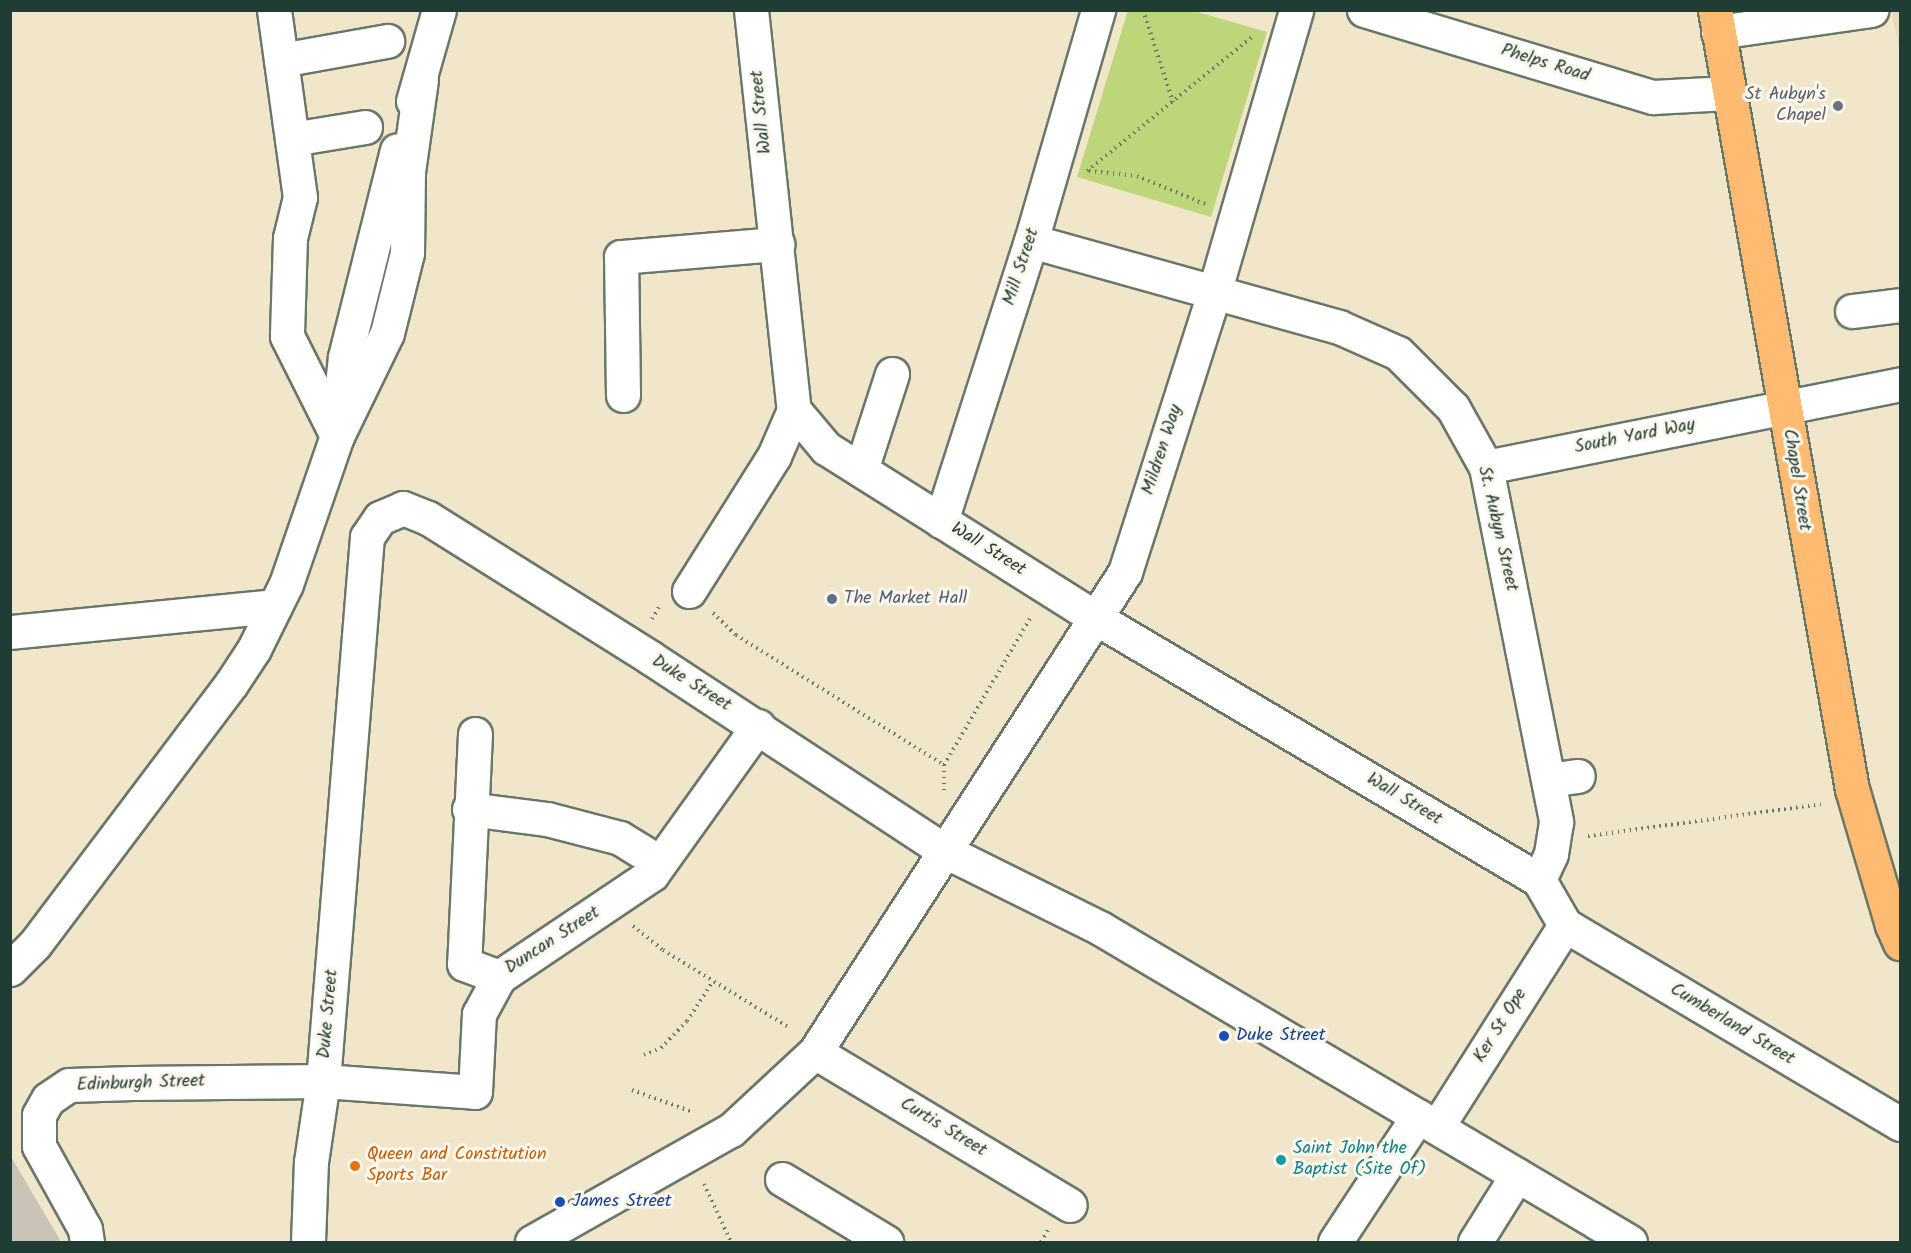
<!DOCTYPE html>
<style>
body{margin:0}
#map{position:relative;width:1911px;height:1253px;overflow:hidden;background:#f1e6ca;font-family:Kalam,sans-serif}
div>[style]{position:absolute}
.built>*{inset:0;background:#ebd8ba}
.industrial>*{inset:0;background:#cbc3b8}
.green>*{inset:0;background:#bdd67a}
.path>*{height:4px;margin-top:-2px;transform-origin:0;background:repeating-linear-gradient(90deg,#687868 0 1.5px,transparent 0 6px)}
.roads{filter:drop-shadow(2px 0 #687868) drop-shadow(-2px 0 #687868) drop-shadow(0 2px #687868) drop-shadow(0 -2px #687868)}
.minor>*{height:33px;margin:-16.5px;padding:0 16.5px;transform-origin:16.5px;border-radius:16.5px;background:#fff}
.major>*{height:33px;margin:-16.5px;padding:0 16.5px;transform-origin:16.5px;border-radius:16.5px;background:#febb71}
.dots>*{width:16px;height:16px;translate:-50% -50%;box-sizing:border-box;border:3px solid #fbf7ec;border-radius:50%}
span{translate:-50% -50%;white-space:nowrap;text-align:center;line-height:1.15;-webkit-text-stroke:6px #fbf7ec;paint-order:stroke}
.street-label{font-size:18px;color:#1f3d34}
.worship-label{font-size:18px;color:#5b616d}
.right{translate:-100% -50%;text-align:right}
.service-label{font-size:18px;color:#4e5e75}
.left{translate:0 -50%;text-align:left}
.transit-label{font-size:18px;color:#164399}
.culture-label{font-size:18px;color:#0d838f}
.food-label{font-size:18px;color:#c56008}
.frame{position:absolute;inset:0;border:12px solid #1f3d34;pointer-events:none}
</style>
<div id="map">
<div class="built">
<div style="clip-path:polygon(1891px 11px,1900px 11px,1900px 51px)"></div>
</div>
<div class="industrial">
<div style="clip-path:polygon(10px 1155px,59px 1238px,60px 1242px,11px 1242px)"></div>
</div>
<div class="green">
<div style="clip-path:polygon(1128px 10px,1194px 11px,1267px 32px,1211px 217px,1077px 177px)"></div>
</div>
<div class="path">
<div style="left:1143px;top:10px;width:97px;rotate:71.9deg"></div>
<div style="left:1087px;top:171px;width:213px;rotate:-39.1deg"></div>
<div style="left:1089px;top:171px;width:48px;rotate:5.9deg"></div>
<div style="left:1137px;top:176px;width:74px;rotate:22.4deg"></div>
<div style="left:713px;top:613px;width:32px;rotate:44deg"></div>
<div style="left:736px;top:635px;width:245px;rotate:32deg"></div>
<div style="left:652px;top:619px;width:16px;rotate:-60deg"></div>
<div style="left:944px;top:790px;width:25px;rotate:-90deg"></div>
<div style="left:944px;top:765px;width:172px;rotate:-59.6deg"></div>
<div style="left:1588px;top:836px;width:235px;rotate:-7.8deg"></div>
<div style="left:633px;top:926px;width:38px;rotate:39deg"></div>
<div style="left:663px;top:950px;width:149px;rotate:31.6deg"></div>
<div style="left:644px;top:1055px;width:18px;rotate:-22deg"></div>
<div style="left:661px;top:1048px;width:37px;rotate:-46deg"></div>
<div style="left:687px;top:1021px;width:48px;rotate:-57deg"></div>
<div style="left:632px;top:1090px;width:65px;rotate:19.8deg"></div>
<div style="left:704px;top:1184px;width:64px;rotate:65deg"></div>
<div style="left:1041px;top:1242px;width:14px;rotate:-60deg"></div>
</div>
<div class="roads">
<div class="minor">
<div style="left:274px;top:10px;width:189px;rotate:82.1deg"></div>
<div style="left:300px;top:197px;width:42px;rotate:103.7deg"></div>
<div style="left:290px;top:238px;width:98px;rotate:91.8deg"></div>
<div style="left:287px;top:336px;width:112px;rotate:63.4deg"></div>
<div style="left:751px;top:10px;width:402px;rotate:83.9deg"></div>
<div style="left:794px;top:410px;width:50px;rotate:49.9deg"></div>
<div style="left:826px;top:448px;width:317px;rotate:32.2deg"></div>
<div style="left:1094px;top:617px;width:517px;rotate:30.58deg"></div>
<div style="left:1364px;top:10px;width:302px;rotate:16.8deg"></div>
<div style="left:1653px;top:97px;width:75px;rotate:-3.1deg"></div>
<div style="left:1718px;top:32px;width:155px;rotate:-8.2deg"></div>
<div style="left:281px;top:60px;width:108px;rotate:-10.2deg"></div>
<div style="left:413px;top:101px;width:95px;rotate:-74.1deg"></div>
<div style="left:292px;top:139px;width:74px;rotate:-9.3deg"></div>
<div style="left:1031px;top:241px;width:320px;rotate:15.6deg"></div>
<div style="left:1339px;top:327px;width:64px;rotate:23.8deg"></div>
<div style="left:1398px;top:353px;width:78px;rotate:45deg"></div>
<div style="left:1453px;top:408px;width:68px;rotate:60.8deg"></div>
<div style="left:1486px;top:467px;width:362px;rotate:78.8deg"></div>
<div style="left:1556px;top:822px;width:32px;rotate:99deg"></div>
<div style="left:1551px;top:854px;width:29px;rotate:115deg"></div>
<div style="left:1539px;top:880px;width:52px;rotate:60deg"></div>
<div style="left:1565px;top:925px;width:390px;rotate:30.7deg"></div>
<div style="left:1852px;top:311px;width:48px;rotate:-7.1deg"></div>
<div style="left:623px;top:395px;width:138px;rotate:-90.8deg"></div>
<div style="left:621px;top:257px;width:157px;rotate:-4.8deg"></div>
<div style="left:339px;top:413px;width:56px;rotate:-83.9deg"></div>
<div style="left:345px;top:357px;width:213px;rotate:-75.9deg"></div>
<div style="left:1486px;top:467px;width:422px;rotate:-11.3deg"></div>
<div style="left:861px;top:470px;width:101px;rotate:-72.1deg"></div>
<div style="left:941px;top:521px;width:294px;rotate:-72.2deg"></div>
<div style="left:1031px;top:241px;width:241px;rotate:-73.8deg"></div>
<div style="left:689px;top:591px;width:160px;rotate:-57.8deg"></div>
<div style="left:774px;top:456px;width:50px;rotate:-66.5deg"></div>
<div style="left:10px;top:632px;width:266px;rotate:-5.6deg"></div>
<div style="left:475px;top:734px;width:230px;rotate:92.7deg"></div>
<div style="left:464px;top:964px;width:37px;rotate:20deg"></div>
<div style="left:1549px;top:780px;width:29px;rotate:-8deg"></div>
<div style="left:469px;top:809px;width:79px;rotate:7.3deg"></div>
<div style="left:547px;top:819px;width:75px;rotate:14.6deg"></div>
<div style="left:620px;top:838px;width:46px;rotate:31.6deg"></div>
<div style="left:10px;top:969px;width:35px;rotate:-45deg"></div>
<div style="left:35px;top:944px;width:326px;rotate:-53deg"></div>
<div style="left:231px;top:684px;width:42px;rotate:-56.7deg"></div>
<div style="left:254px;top:649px;width:72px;rotate:-63.8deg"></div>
<div style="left:286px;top:584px;width:157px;rotate:-71deg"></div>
<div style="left:337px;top:436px;width:114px;rotate:-64.1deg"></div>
<div style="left:387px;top:333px;width:82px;rotate:-76deg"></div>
<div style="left:407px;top:253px;width:81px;rotate:-89.3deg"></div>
<div style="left:408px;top:172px;width:93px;rotate:-82deg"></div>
<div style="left:815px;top:1052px;width:297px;rotate:31deg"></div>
<div style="left:1437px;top:1127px;width:239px;rotate:-57.6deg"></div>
<div style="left:782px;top:1179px;width:122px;rotate:31.2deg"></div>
<div style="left:87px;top:1242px;width:13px;rotate:-99deg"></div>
<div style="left:85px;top:1229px;width:95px;rotate:-119deg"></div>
<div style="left:39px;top:1146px;width:31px;rotate:-90deg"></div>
<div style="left:39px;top:1115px;width:18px;rotate:-61deg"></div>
<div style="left:48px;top:1099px;width:25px;rotate:-34deg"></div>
<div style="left:69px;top:1085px;width:64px;rotate:-1.8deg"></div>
<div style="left:133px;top:1083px;width:190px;rotate:-0.6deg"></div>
<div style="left:323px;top:1081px;width:152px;rotate:4.1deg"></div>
<div style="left:475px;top:1092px;width:78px;rotate:-87.1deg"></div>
<div style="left:479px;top:1014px;width:42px;rotate:-61.6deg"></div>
<div style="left:499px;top:977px;width:184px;rotate:-33.9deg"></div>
<div style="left:652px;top:874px;width:182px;rotate:-54.4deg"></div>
<div style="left:308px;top:1242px;width:80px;rotate:-87.9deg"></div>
<div style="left:311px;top:1162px;width:82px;rotate:-81.6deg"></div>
<div style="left:323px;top:1081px;width:546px;rotate:-85.38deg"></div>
<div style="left:367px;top:537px;width:23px;rotate:-56deg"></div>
<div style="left:380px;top:518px;width:25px;rotate:-23deg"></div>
<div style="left:403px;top:508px;width:27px;rotate:22deg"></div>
<div style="left:428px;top:518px;width:263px;rotate:32.1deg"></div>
<div style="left:651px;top:658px;width:352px;rotate:33.3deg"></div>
<div style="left:945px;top:851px;width:173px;rotate:26.4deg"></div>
<div style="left:1100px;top:928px;width:616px;rotate:30.64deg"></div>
<div style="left:532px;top:1242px;width:228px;rotate:-29.4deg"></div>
<div style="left:731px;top:1130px;width:115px;rotate:-42.9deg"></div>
<div style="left:815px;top:1052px;width:571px;rotate:-57.14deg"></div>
<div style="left:1125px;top:572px;width:300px;rotate:-72.3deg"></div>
<div style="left:1216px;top:286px;width:287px;rotate:-73.8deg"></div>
<div style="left:1335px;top:1242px;width:151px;rotate:-56.6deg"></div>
<div style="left:1475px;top:1242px;width:79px;rotate:-57.9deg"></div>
</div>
<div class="major">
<div style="left:1715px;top:10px;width:791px;rotate:80.03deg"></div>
<div style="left:1852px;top:789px;width:142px;rotate:73.6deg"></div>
<div style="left:1892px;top:925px;width:20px;rotate:66deg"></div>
</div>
</div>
<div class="dots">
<div style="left:1838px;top:106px;background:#6b7280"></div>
<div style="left:832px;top:599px;background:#5c6f8a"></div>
<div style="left:1224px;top:1036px;background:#1a4fb4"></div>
<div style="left:1281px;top:1160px;background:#0f9aa8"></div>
<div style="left:355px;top:1166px;background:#e8710a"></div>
<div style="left:560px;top:1202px;background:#1a4fb4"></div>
</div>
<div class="street-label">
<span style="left:1545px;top:64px;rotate:17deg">Phelps Road</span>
<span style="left:762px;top:112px;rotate:-96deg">Wall Street</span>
<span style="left:1022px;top:267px;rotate:-72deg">Mill Street</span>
<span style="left:1635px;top:437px;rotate:-11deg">South Yard Way</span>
<span style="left:1163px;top:450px;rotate:-72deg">Mildren Way</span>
<span style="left:1796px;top:480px;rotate:81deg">Chapel Street</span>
<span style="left:1497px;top:529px;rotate:77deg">St. Aubyn Street</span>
<span style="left:988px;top:550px;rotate:32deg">Wall Street</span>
<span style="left:691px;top:684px;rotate:32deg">Duke Street</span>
<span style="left:1404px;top:800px;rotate:31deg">Wall Street</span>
<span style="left:553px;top:941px;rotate:-33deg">Duncan Street</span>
<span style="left:329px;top:1014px;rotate:-85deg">Duke Street</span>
<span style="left:1732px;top:1025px;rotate:31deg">Cumberland Street</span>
<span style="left:1501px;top:1026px;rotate:-58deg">Ker St Ope</span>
<span style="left:141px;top:1084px;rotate:-2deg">Edinburgh Street</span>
<span style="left:943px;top:1128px;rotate:31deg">Curtis Street</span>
</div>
<div class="worship-label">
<span class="right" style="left:1826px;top:106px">St Aubyn's<br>Chapel</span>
</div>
<div class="service-label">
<span class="left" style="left:844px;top:599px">The Market Hall</span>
</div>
<div class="transit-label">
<span class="left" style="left:1236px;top:1036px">Duke Street</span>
<span class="left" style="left:572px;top:1202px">James Street</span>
</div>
<div class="culture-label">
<span class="left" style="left:1293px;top:1160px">Saint John the<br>Baptist (Site Of)</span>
</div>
<div class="food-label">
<span class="left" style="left:367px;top:1166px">Queen and Constitution<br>Sports Bar</span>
</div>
<div class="frame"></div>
</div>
